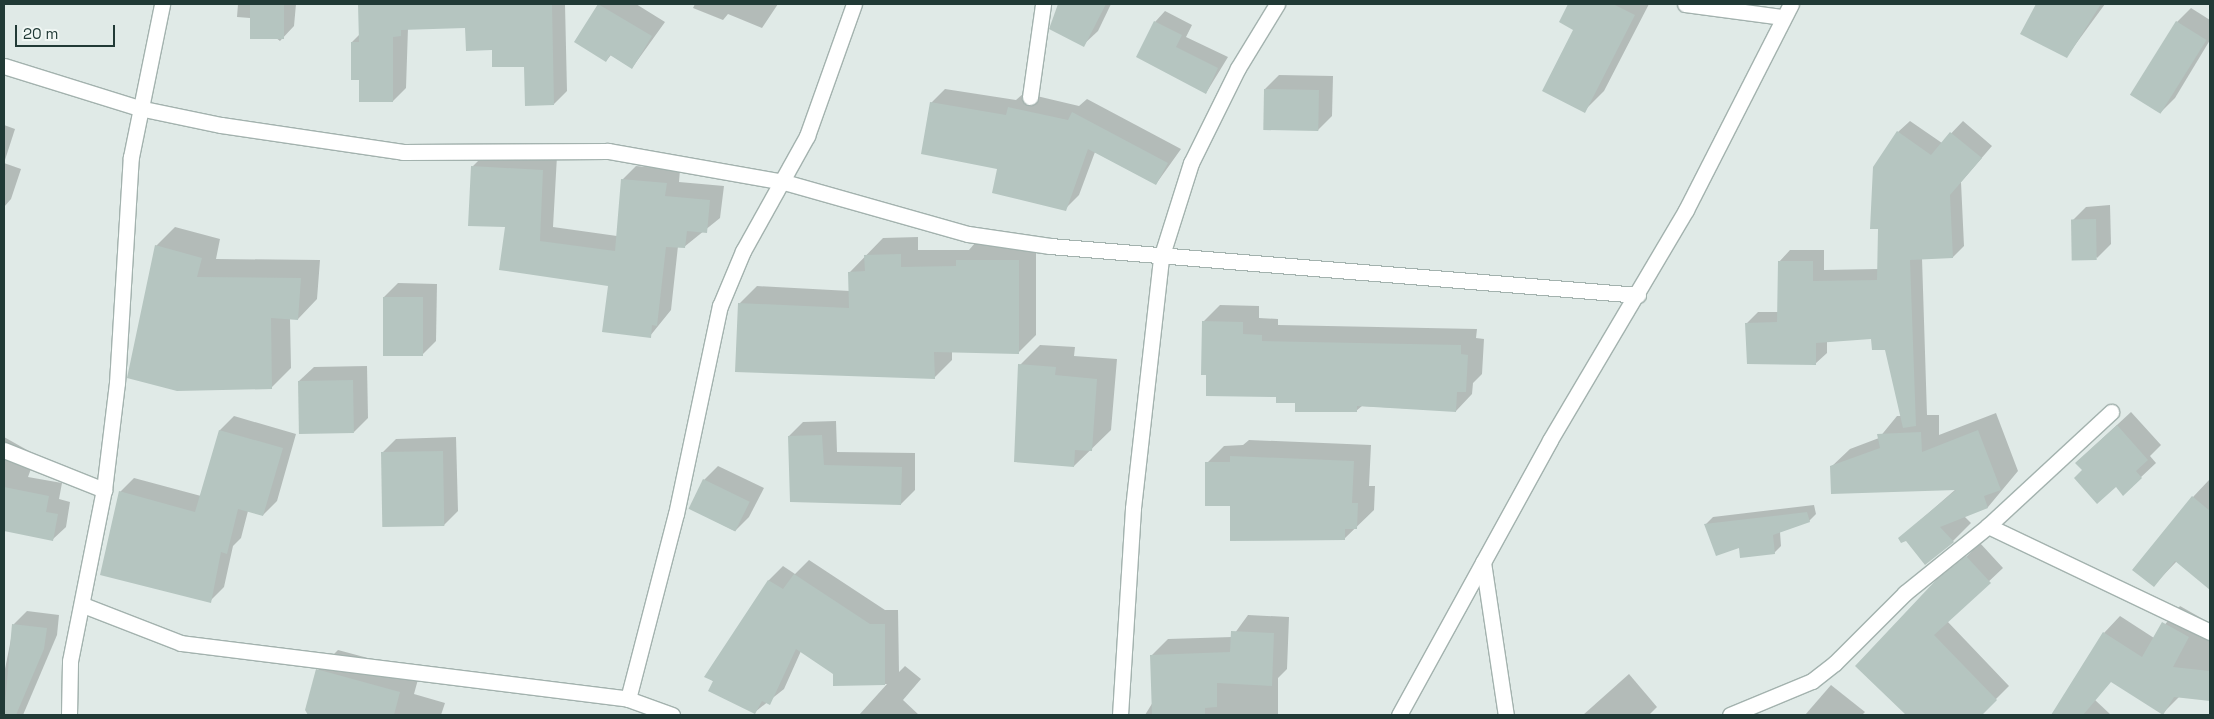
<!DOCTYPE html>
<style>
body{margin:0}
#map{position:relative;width:2214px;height:719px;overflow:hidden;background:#e0eae7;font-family:"Space Grotesk",sans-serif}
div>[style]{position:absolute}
.shadow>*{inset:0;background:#0003}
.building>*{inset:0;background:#b5c5c0;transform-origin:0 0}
.roads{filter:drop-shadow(1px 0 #a3b2ae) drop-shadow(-1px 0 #a3b2ae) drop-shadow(0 1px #a3b2ae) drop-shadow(0 -1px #a3b2ae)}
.minor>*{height:15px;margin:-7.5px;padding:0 7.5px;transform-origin:7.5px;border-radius:7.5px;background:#fff}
span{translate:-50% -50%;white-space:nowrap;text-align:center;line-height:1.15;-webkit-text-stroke:4px #f0f7f4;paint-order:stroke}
.frame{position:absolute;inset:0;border:5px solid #213a36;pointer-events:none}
.scale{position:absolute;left:15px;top:25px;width:100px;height:22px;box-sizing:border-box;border:2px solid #213a36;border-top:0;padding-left:6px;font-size:15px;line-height:18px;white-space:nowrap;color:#213a36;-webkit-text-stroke:4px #f0f7f4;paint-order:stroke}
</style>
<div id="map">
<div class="shadow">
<div style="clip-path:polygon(238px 4px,296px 4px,294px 26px,280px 41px,250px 18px,237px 17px)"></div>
<div style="clip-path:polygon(360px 4px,565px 4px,567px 91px,554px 104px,525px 66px,493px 49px,467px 26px,408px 28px,406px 88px,393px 101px,360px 79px,352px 42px,360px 34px)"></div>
<div style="clip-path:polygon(600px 4px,636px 4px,665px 22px,632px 68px,611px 55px,606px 61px,576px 42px)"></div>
<div style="clip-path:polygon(695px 4px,778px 4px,762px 28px,728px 14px,723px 20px,693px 8px)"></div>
<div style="clip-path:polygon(1060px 4px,1111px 4px,1098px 31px,1083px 45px,1051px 29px)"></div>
<div style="clip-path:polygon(1570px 4px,1649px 4px,1604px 91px,1584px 111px,1575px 29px,1560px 22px)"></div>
<div style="clip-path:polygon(2038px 4px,2105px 4px,2067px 56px,2022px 33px)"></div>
<div style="clip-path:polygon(2191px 8px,2210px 20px,2210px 40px,2175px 98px,2161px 112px,2177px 22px)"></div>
<div style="clip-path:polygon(1165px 11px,1192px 25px,1186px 37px,1228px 57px,1206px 93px,1155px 22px)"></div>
<div style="clip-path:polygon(1279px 75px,1333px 76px,1332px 116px,1318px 130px,1265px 89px)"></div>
<div style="clip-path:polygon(945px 89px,1016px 100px,1024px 93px,1079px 106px,1087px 99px,1181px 149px,1156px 184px,1095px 152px,1079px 195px,1065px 209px,999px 168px,931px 103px)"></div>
<div style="clip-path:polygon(1910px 121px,1942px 143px,1963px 121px,1992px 146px,1961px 182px,1964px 246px,1953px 257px,1922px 258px,1927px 415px,1939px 415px,1939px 435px,1996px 413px,2018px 471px,1988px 507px,1964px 516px,1971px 523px,1953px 541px,1899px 539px,1956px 489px,1831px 467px,1850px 449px,1879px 438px,1897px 416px,1902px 416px,1886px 348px,1873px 338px,1827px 341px,1827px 353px,1815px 364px,1746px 324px,1758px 312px,1778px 312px,1779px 262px,1790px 250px,1824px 250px,1824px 270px,1879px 269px,1898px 132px)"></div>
<div style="clip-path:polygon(4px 125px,15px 129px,4px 163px)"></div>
<div style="clip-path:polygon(486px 153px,557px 156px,553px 227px,617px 236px,622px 180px,636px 166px,680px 170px,679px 182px,724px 186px,720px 218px,684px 247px,678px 246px,671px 310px,650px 336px,609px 285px,507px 226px,472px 167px)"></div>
<div style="clip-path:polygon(4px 163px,21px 169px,11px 199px,4px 207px)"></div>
<div style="clip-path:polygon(2110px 205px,2111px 244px,2097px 258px,2072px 221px,2086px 207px)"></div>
<div style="clip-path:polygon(175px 227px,220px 239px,216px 259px,320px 260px,317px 299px,298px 319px,290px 318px,291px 368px,271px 388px,156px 246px)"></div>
<div style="clip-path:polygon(918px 237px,918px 250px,969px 250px,975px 243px,1036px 243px,1036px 335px,1019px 352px,952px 351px,952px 360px,934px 378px,739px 304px,757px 286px,850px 291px,850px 272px,883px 238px)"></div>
<div style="clip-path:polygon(398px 283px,437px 284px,436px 341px,422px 355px,384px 297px)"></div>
<div style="clip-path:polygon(1220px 305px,1259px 306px,1259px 318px,1278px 319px,1278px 325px,1477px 329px,1476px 338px,1484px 339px,1482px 374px,1473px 383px,1472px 394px,1456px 411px,1362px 406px,1356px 411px,1297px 402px,1277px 396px,1203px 322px)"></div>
<div style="clip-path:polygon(1040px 345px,1075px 347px,1074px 356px,1117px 359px,1111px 430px,1074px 466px,1020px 365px)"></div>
<div style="clip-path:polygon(367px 366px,368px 418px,354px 432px,299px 381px,314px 367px)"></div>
<div style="clip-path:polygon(2131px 412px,2161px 445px,2150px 456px,2156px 463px,2123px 494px,2116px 485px,2083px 470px,2091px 449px)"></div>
<div style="clip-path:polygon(234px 416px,296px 434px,277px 501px,263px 515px,248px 511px,241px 538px,233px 546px,224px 587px,210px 601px,120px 492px,134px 478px,201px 496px,220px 430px)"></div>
<div style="clip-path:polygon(836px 421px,837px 452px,915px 453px,915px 490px,901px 504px,791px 500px,789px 436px,803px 422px)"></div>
<div style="clip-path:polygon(4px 437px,36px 455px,28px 477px,62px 483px,59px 499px,70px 502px,66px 527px,52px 540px,4px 530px)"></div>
<div style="clip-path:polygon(456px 437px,458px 511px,444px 525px,382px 453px,396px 439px)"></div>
<div style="clip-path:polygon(1249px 440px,1371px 445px,1369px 486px,1375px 486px,1374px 510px,1344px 539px,1231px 505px,1207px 463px,1224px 446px,1243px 445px)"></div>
<div style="clip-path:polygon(718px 466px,764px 488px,749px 517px,735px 531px,690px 508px,704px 480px)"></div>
<div style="clip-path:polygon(2209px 480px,2210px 588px,2177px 561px,2154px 585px,2193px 497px)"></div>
<div style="clip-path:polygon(1814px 505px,1816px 514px,1809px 521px,1780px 532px,1781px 546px,1774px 553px,1740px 546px,1706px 524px,1713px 517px)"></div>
<div style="clip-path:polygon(1980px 543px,2003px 568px,1947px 621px,2009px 686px,1980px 715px,1908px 715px,1857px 666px)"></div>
<div style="clip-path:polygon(809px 560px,885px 610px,898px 610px,899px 672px,905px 666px,921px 679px,903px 700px,919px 715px,859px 715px,887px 684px,835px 685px,835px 673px,801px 651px,784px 689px,755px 712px,706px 676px,769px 580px,783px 566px,795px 574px)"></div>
<div style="clip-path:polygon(2180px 606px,2210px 623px,2210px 699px,2180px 696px,2163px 713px,2104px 633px,2120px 616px,2154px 638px)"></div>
<div style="clip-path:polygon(27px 611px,59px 615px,57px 635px,23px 715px,4px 715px,4px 674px,14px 624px)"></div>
<div style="clip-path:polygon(1248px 615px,1289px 617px,1287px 669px,1278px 678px,1278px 715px,1145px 715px,1153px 702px,1152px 655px,1168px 639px,1232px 637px)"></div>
<div style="clip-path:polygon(338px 650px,420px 672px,414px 694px,445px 703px,441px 715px,309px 715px,318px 670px)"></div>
<div style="clip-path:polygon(1629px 674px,1657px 707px,1649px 715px,1583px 715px)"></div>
<div style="clip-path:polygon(2077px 683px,2111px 715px,2053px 715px)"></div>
<div style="clip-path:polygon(1831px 685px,1865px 712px,1862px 715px,1805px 715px)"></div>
</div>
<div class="building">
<div style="left:250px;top:4px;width:34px;height:35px"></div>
<div style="clip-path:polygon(358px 4px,552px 4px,554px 105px,525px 106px,524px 67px,492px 67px,492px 50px,466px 51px,465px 28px,401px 30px,401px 36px,393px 37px,393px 102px,359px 102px,359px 80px,351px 80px,351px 42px,359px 42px)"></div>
<div style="clip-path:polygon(598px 4px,652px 36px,632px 69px,610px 55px,606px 62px,574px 42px)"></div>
<div style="clip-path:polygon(1058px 4px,1106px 4px,1084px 47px,1049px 29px)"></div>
<div style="clip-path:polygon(1568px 4px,1613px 4px,1635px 15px,1585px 113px,1542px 91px,1573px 30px,1559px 22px)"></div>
<div style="clip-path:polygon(2036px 4px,2101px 4px,2067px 58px,2020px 34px)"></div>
<div style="clip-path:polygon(1154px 21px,1182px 35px,1176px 47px,1218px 68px,1206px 94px,1136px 57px)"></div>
<div style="left:2176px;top:21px;width:36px;height:87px;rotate:32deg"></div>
<div style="left:1264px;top:89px;width:55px;height:41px;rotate:1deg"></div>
<div style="clip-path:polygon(930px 102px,1006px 115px,1008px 107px,1068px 120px,1072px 112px,1168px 163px,1156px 185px,1088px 149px,1066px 211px,992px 193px,997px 169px,921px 154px)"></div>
<div style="clip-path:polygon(1897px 131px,1931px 155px,1950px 132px,1982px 158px,1950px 195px,1953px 258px,1910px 260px,1916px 426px,1903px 428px,1885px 350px,1872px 350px,1871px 339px,1816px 343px,1816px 365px,1747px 364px,1745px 323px,1777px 322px,1778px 261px,1813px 261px,1813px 281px,1877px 280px,1878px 229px,1870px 229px,1873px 167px)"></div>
<div style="clip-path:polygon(471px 166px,543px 170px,540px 241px,615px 251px,621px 179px,667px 183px,665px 196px,710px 200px,707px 233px,687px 231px,685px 248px,666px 247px,657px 326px,652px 325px,651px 338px,602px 332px,608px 286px,499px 270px,505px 227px,468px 226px)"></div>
<div style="left:2096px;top:219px;width:41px;height:25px;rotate:89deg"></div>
<div style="clip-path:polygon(155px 245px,202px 258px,197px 277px,301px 278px,298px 320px,271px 318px,272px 389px,177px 391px,127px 378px)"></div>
<div style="clip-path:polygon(901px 254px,901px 267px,956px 266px,956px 260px,1019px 260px,1019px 354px,934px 352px,935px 379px,735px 372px,738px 303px,849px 308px,848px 272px,865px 271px,864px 255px)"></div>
<div style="left:383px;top:297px;width:40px;height:59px"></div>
<div style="clip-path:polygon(1202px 321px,1243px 322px,1243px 334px,1262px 335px,1262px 341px,1461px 345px,1461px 354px,1468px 355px,1466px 392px,1457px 392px,1456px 412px,1357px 406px,1357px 412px,1295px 412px,1295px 403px,1276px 403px,1276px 397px,1206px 396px,1206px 375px,1201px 375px)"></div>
<div style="clip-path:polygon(1018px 364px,1056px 367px,1055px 375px,1097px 379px,1092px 451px,1075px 450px,1074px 467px,1014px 462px)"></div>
<div style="left:353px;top:380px;width:53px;height:55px;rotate:89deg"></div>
<div style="clip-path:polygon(2117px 425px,2148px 460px,2136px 471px,2142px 478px,2123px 496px,2116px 487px,2097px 504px,2074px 478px,2082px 470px,2075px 463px)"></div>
<div style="clip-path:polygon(219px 430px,283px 448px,263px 516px,238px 509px,227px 554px,221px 552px,211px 603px,100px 575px,119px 491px,195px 512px)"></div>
<div style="clip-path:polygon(1978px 430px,2001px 490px,1984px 496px,1988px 508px,1940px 527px,1954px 542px,1925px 565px,1906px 541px,1901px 543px,1898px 538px,1956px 490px,1831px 494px,1830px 466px,1880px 448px,1877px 434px,1921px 432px,1922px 452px)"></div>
<div style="clip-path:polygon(822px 435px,824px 465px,902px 467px,901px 505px,790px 502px,788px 436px)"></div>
<div style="left:443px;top:451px;width:75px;height:62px;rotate:89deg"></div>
<div style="clip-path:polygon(1230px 456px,1354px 461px,1352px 503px,1358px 503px,1357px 529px,1345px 529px,1345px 540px,1230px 541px,1230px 506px,1205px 506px,1205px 462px,1230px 462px)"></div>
<div style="left:703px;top:479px;width:52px;height:33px;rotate:26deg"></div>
<div style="clip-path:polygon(4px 487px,49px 496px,46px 512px,58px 514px,53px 541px,4px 531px)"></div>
<div style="clip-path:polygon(2192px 496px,2210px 511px,2210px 590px,2175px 561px,2154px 587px,2132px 570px)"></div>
<div style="clip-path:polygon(1807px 512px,1810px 522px,1773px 535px,1775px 554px,1740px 558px,1739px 548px,1716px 556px,1704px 524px)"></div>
<div style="clip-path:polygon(1966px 556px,1991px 583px,1934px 635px,1997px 700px,1982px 715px,1906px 715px,1855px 666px,1937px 579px)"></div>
<div style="clip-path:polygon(794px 574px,870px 624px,885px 624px,885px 685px,833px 686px,833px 674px,796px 649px,770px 705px,762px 701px,755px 714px,708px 691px,713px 681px,704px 677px,768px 580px,783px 589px)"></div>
<div style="clip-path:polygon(2162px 622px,2189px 637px,2173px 667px,2210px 671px,2210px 701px,2174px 697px,2163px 715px,2111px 682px,2083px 715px,2051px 715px,2103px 632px,2142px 657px)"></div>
<div style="clip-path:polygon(12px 624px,47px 628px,44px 649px,16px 715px,4px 715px)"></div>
<div style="clip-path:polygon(1231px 631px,1274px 633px,1272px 686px,1217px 683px,1217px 707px,1205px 708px,1205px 715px,1152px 715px,1150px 655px,1230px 652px)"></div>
<div style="clip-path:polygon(316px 669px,400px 692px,394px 715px,308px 715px,305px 710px)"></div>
</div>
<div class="roads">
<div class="minor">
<div style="left:1685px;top:4px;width:99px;rotate:7.6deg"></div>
<div style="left:4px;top:66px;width:141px;rotate:17.3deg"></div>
<div style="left:139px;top:108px;width:84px;rotate:11.7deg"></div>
<div style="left:221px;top:125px;width:184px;rotate:8.4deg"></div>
<div style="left:403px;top:152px;width:205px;rotate:-0.3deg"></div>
<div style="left:608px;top:151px;width:179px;rotate:10deg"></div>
<div style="left:784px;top:182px;width:191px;rotate:15.8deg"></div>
<div style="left:968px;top:234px;width:83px;rotate:8.3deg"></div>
<div style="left:1050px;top:246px;width:590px;rotate:4.76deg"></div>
<div style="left:1030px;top:97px;width:94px;rotate:-82deg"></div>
<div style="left:4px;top:450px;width:108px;rotate:21.8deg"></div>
<div style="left:1988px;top:526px;width:246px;rotate:25.5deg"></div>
<div style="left:1483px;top:562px;width:155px;rotate:81.5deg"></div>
<div style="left:83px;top:605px;width:105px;rotate:21.2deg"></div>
<div style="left:181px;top:643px;width:450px;rotate:7.1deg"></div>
<div style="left:628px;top:699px;width:47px;rotate:20deg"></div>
<div style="left:628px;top:699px;width:191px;rotate:-75.5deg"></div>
<div style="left:676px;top:514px;width:213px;rotate:-78.1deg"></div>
<div style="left:720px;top:306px;width:60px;rotate:-67.3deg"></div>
<div style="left:743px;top:251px;width:132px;rotate:-60.9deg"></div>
<div style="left:807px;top:136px;width:140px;rotate:-70.4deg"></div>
<div style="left:69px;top:715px;width:54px;rotate:-88.9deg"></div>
<div style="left:70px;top:661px;width:174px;rotate:-78.8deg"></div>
<div style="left:104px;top:490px;width:108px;rotate:-83.1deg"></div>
<div style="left:117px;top:383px;width:226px;rotate:-86.5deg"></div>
<div style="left:131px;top:157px;width:156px;rotate:-78.5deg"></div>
<div style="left:1120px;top:715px;width:207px;rotate:-86.4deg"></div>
<div style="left:1133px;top:508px;width:252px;rotate:-83.6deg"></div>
<div style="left:1161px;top:258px;width:100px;rotate:-72.5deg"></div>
<div style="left:1191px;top:163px;width:106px;rotate:-63.7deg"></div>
<div style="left:1238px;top:68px;width:75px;rotate:-58.6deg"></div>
<div style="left:1399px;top:715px;width:314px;rotate:-61.2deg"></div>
<div style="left:1550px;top:440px;width:267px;rotate:-59.4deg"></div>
<div style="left:1686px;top:210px;width:231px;rotate:-63deg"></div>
<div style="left:1730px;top:715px;width:89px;rotate:-22.5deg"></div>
<div style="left:1812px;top:681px;width:29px;rotate:-38deg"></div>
<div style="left:1835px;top:663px;width:99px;rotate:-45deg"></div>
<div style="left:1905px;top:593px;width:107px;rotate:-38.9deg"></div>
<div style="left:1988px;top:526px;width:168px;rotate:-42.8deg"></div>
</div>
</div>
<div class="frame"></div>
<div class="scale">20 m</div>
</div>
